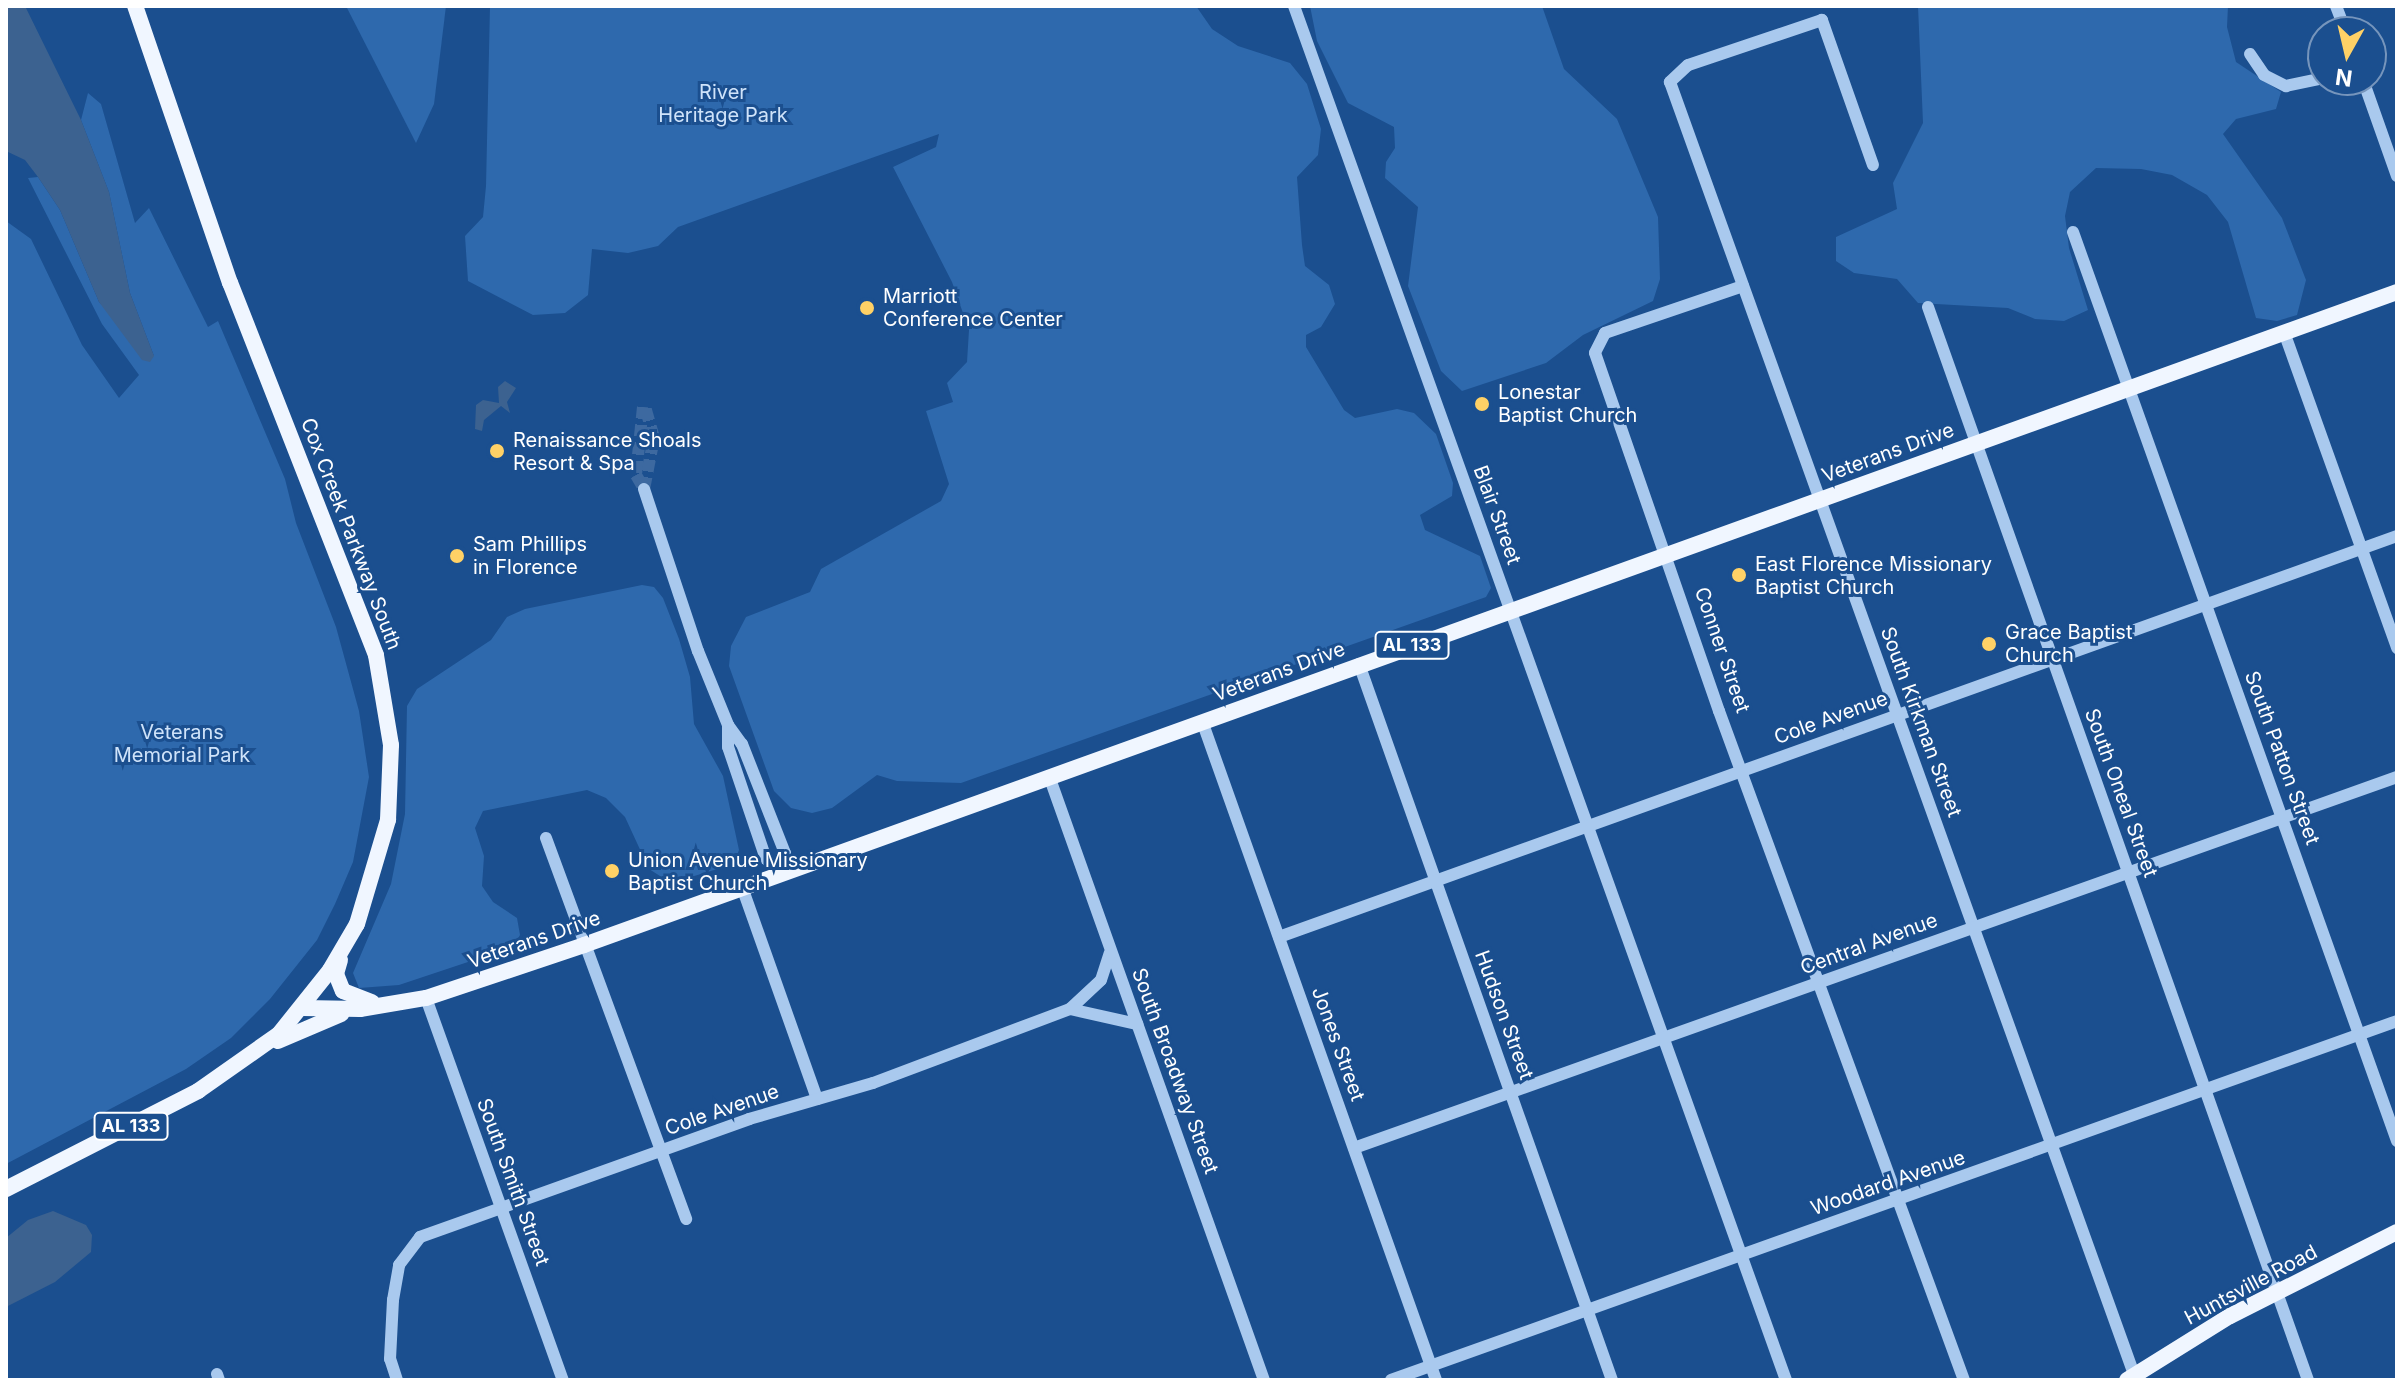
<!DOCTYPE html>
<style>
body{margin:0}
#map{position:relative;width:2403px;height:1386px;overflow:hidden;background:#1b4f8f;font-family:Inter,sans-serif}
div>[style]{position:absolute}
.green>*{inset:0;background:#2e69ad}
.water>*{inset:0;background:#3c6290}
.minor-tunnel>*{height:12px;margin-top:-6px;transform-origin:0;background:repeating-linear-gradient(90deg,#3d69a0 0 12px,transparent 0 18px)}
.minor>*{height:12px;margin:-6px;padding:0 6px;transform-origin:6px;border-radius:6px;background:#a9c9ee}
.major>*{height:16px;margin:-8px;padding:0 8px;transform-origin:8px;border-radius:8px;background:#f0f6ff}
.dots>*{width:22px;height:22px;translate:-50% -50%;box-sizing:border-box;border:4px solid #1b4f8f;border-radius:50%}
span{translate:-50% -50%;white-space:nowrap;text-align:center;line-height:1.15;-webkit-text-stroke:6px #1b4f8f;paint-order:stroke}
.shield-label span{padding:2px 6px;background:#1b4f8f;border:2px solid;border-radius:6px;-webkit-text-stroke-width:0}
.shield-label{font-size:18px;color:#fff;font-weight:700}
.park-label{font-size:20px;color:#cfe3fa}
.poi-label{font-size:20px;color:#fff}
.left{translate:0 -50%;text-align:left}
.street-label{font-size:20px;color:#fff}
.frame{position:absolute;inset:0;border:8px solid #fff;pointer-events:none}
.north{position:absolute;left:2307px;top:16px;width:80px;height:80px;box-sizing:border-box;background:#1b4f8f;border:2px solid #7695bc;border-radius:50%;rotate:188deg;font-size:22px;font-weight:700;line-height:32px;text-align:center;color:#fff}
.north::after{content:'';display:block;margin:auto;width:28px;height:36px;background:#ffd166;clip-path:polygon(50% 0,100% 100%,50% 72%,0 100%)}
</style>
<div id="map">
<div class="green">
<div style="clip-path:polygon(346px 6px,446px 6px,434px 104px,416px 143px)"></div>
<div style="clip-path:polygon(490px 6px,1196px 6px,1212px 29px,1238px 46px,1290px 63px,1307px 84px,1321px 129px,1318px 155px,1297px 177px,1302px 245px,1305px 266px,1329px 285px,1335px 304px,1321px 327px,1306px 335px,1306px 347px,1344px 410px,1355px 418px,1397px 409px,1414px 413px,1436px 434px,1453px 483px,1452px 496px,1420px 515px,1425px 530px,1480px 556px,1491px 588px,1486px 597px,961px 783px,897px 781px,877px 775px,832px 808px,812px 813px,791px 808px,774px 791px,729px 666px,731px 646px,746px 617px,810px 592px,821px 569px,941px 501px,949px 484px,926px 411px,953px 402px,947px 383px,967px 362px,969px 330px,952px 282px,893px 167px,936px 147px,939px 134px,678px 227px,658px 246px,628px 253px,592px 249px,588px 295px,565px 313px,533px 315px,468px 281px,465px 236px,483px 217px,486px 186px)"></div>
<div style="clip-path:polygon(1310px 6px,1542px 6px,1564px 69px,1617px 119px,1658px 217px,1660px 279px,1653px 301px,1583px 335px,1546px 363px,1462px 391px,1441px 371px,1408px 286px,1418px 207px,1385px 178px,1386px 162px,1395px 148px,1394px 127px,1348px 103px,1317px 41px)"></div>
<div style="clip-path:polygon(1918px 6px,2228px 6px,2227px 27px,2236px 62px,2281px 92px,2276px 109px,2236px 119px,2223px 134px,2282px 218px,2306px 280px,2297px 315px,2277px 321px,2256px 318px,2228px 222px,2207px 195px,2172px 175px,2141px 169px,2096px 168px,2070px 192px,2065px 216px,2069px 248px,2088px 310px,2064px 321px,2035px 319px,2008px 308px,1918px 303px,1897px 279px,1854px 273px,1836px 261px,1836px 237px,1897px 209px,1893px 183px,1923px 123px)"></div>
<div style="clip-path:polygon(88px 93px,101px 104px,135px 223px,149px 208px,208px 327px,218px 321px,285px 479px,296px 523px,336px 627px,359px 711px,369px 777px,353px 862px,335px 904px,317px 940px,270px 999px,231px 1038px,186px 1069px,6px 1164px,6px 221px,31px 239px,82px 345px,119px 398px,139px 375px,102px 324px,28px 178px,38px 177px,60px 210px,99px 302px,154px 356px,130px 293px,109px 192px,81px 120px)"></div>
<div style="clip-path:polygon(642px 585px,654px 587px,663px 598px,679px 639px,690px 677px,694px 724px,723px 776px,739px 850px,734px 864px,671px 883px,649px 869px,625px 817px,606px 798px,587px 790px,483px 811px,475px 828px,484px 856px,482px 886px,493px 902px,517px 918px,520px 935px,513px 947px,399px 985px,359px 988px,353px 973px,391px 884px,405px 814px,407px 706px,417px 689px,491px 640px,507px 617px,525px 609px)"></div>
</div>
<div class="water">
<div style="clip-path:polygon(6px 6px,25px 6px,81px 120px,109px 192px,130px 293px,154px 356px,150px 362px,142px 360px,99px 302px,60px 210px,38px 177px,25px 160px,6px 151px)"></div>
<div style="clip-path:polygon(505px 381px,516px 388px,507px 402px,510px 413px,501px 406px,484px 420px,482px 431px,475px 429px,476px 405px,483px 400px,499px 403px,498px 387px)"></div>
<div style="clip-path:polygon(53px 1211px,86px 1225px,92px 1235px,91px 1252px,55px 1282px,6px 1307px,6px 1238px,28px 1220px)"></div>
</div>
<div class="minor-tunnel">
<div style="left:643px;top:407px;width:68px;rotate:95.9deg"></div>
<div style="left:636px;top:475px;width:16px;rotate:60deg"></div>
<div style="left:644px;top:489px;width:52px;rotate:-78.9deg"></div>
<div style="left:654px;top:438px;width:35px;rotate:-106deg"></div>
</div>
<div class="minor">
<div style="left:1294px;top:6px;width:1459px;rotate:70.3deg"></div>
<div style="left:2336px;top:6px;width:28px;rotate:69deg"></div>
<div style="left:2250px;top:54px;width:25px;rotate:56deg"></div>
<div style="left:2264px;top:75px;width:25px;rotate:27deg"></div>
<div style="left:2286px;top:86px;width:38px;rotate:-12deg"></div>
<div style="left:2363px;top:80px;width:102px;rotate:70.5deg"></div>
<div style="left:1873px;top:165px;width:154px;rotate:-109.4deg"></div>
<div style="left:1822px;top:20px;width:141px;rotate:161.4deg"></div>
<div style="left:1688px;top:65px;width:25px;rotate:137deg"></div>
<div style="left:1670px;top:82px;width:1379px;rotate:70.25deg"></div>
<div style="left:2073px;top:232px;width:965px;rotate:70.38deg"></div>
<div style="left:1743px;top:286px;width:146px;rotate:161.2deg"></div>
<div style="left:1605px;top:333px;width:22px;rotate:117deg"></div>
<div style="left:1595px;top:353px;width:379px;rotate:70.9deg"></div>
<div style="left:1719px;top:711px;width:712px;rotate:69.89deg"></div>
<div style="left:1928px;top:307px;width:1138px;rotate:70.5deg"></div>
<div style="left:2284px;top:332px;width:336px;rotate:70.3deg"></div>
<div style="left:644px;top:489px;width:171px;rotate:71.6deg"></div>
<div style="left:698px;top:651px;width:80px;rotate:67.9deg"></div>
<div style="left:728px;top:725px;width:24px;rotate:54deg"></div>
<div style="left:742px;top:744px;width:117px;rotate:68.5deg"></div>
<div style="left:785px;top:853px;width:18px;rotate:99deg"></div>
<div style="left:782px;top:871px;width:20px;rotate:-143deg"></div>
<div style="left:766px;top:859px;width:118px;rotate:-108.7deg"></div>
<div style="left:728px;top:747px;width:22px;rotate:-90deg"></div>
<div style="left:1359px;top:664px;width:759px;rotate:70.54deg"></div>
<div style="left:1202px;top:721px;width:699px;rotate:70.45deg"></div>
<div style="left:1049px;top:776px;width:641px;rotate:70.41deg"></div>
<div style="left:546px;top:838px;width:406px;rotate:69.8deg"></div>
<div style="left:742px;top:887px;width:225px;rotate:70.5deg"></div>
<div style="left:1279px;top:937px;width:1188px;rotate:-19.73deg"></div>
<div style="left:426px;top:998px;width:406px;rotate:70.3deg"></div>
<div style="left:1070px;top:1009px;width:42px;rotate:-43.1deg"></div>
<div style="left:1101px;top:980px;width:28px;rotate:-72deg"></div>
<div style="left:1354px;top:1148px;width:1107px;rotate:-19.58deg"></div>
<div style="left:217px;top:1374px;width:6px;rotate:72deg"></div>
<div style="left:397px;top:1380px;width:22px;rotate:-108deg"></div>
<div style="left:390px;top:1359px;width:59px;rotate:-87.1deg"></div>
<div style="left:393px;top:1300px;width:36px;rotate:-80deg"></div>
<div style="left:399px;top:1265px;width:35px;rotate:-53deg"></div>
<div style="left:420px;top:1237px;width:350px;rotate:-19.7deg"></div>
<div style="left:749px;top:1119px;width:129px;rotate:-16.2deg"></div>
<div style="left:873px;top:1083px;width:210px;rotate:-20.6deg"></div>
<div style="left:1070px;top:1009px;width:69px;rotate:12.6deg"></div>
<div style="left:1391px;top:1380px;width:1068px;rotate:-19.64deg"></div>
</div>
<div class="major">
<div style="left:340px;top:960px;width:15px;rotate:106deg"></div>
<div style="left:336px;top:974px;width:18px;rotate:68deg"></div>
<div style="left:343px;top:991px;width:31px;rotate:21deg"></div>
<div style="left:303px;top:1008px;width:57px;rotate:1deg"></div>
<div style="left:360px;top:1009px;width:67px;rotate:-9.5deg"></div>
<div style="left:426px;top:998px;width:167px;rotate:-18.5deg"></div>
<div style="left:584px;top:945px;width:1927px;rotate:-19.81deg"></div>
<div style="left:278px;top:1041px;width:69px;rotate:-23.2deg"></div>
<div style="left:6px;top:1189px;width:216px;rotate:-27deg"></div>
<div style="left:198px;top:1091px;width:99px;rotate:-35.1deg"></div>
<div style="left:279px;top:1034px;width:82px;rotate:-51.4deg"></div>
<div style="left:330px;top:970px;width:53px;rotate:-59.6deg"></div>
<div style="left:357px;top:924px;width:109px;rotate:-73.4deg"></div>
<div style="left:388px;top:820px;width:75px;rotate:-87.7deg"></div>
<div style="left:391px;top:745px;width:91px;rotate:-99.5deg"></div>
<div style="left:376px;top:655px;width:400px;rotate:-111.4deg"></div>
<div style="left:230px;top:283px;width:293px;rotate:-108.9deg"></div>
<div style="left:2127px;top:1380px;width:121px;rotate:-31.9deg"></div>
<div style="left:2230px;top:1316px;width:187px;rotate:-26.7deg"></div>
</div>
<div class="dots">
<div style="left:867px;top:308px;background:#ffd166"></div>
<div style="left:1482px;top:404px;background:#ffd166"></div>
<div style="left:497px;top:451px;background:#ffd166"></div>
<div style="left:457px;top:556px;background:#ffd166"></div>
<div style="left:1739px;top:575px;background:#ffd166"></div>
<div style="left:1989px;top:644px;background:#ffd166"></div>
<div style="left:612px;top:871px;background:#ffd166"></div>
</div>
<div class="shield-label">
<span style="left:1412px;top:645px">AL 133</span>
<span style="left:131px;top:1126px">AL 133</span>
</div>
<div class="park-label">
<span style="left:723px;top:104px">River<br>Heritage Park</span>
<span style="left:182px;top:744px">Veterans<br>Memorial Park</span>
</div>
<div class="poi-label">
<span class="left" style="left:883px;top:308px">Marriott<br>Conference Center</span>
<span class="left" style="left:1498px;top:404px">Lonestar<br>Baptist Church</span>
<span class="left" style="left:513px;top:452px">Renaissance Shoals<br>Resort &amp; Spa</span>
<span class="left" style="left:473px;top:556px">Sam Phillips<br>in Florence</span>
<span class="left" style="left:1755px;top:576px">East Florence Missionary<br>Baptist Church</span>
<span class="left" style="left:2005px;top:644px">Grace Baptist<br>Church</span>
<span class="left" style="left:628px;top:872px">Union Avenue Missionary<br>Baptist Church</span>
</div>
<div class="street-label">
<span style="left:1888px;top:453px;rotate:-20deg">Veterans Drive</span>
<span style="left:1497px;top:515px;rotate:70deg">Blair Street</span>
<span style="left:351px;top:534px;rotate:69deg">Cox Creek Parkway South</span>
<span style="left:1722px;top:650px;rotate:71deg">Conner Street</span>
<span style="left:1279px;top:672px;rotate:-20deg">Veterans Drive</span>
<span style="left:1831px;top:718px;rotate:-20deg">Cole Avenue</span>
<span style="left:1921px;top:722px;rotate:70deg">South Kirkman Street</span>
<span style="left:2282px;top:758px;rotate:70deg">South Patton Street</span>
<span style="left:2121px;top:793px;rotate:70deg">South Oneal Street</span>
<span style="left:534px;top:940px;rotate:-19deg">Veterans Drive</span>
<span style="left:1869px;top:944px;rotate:-20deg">Central Avenue</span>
<span style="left:1504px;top:1015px;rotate:70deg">Hudson Street</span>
<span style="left:1338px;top:1044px;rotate:70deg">Jones Street</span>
<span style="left:1175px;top:1071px;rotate:70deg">South Broadway Street</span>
<span style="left:722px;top:1110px;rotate:-19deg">Cole Avenue</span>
<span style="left:513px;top:1182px;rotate:70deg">South Smith Street</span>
<span style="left:1888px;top:1183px;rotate:-19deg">Woodard Avenue</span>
<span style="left:2251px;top:1285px;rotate:-28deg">Huntsville Road</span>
</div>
<div class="frame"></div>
<div class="north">N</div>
</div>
